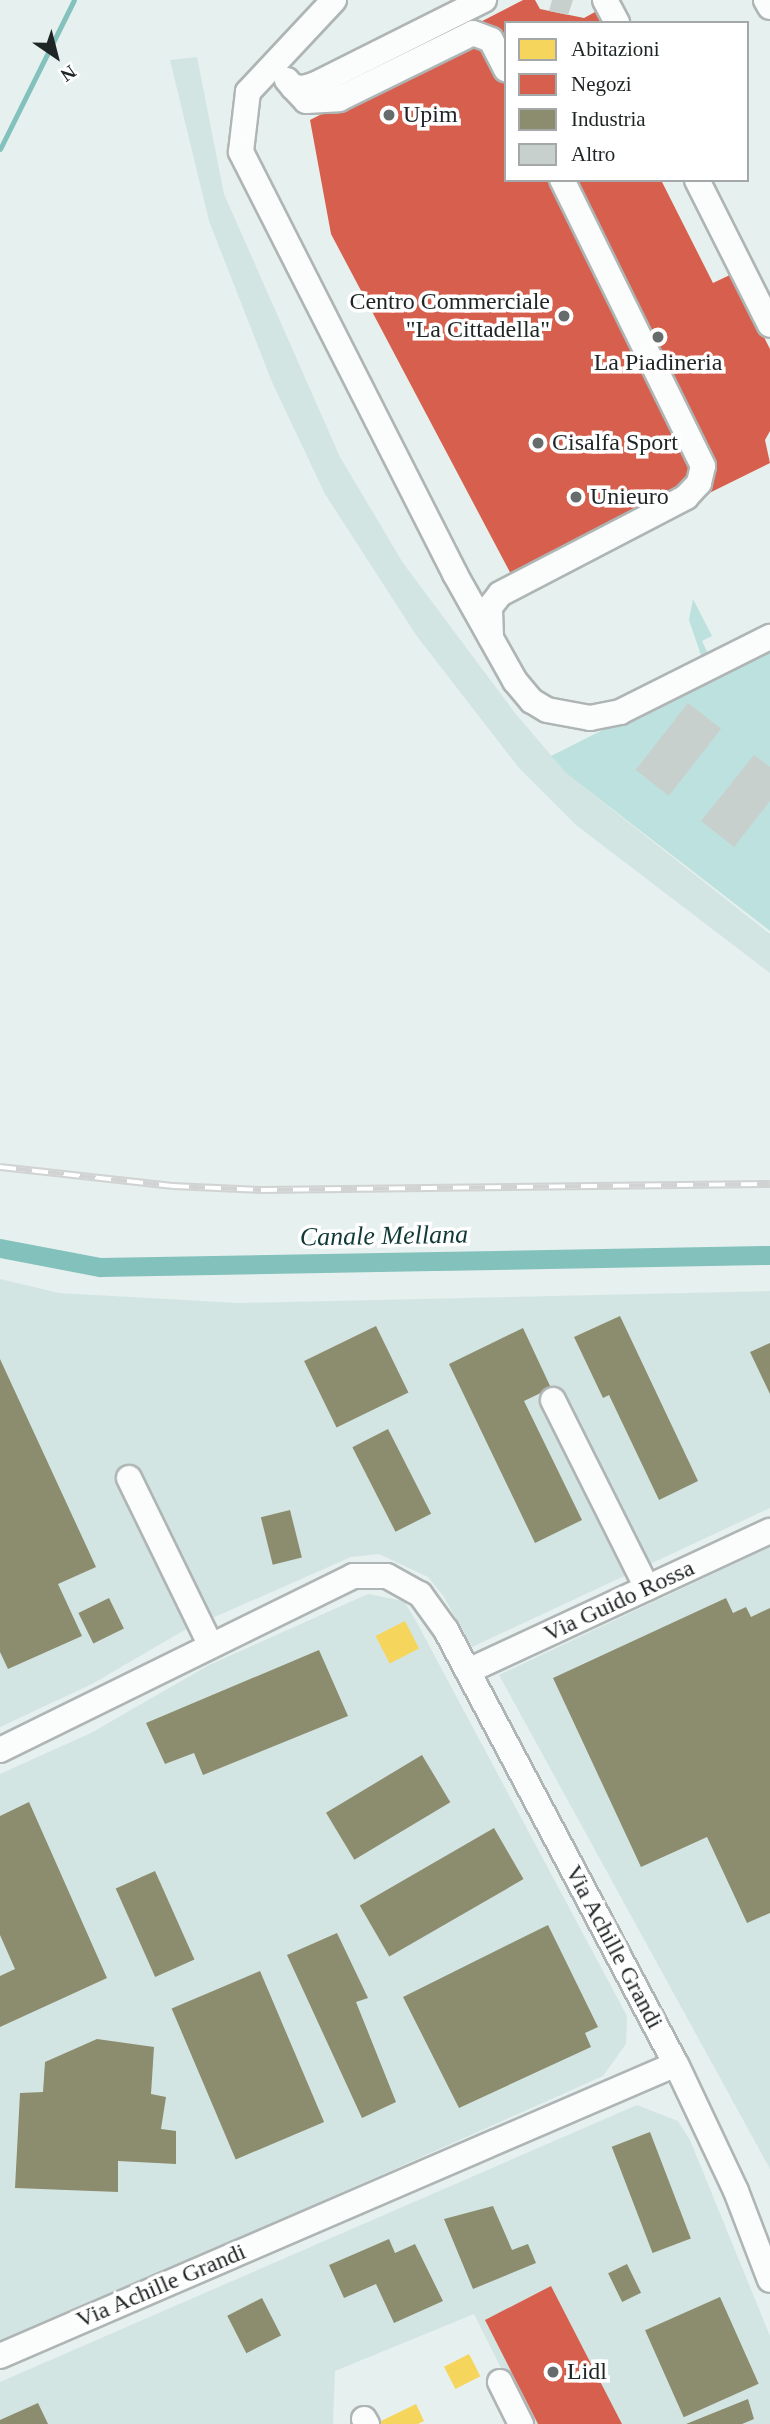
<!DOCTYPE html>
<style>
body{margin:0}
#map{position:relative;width:770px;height:2424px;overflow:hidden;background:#e6f0ee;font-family:Georgia,serif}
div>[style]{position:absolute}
.built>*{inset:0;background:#d3e5e2}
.green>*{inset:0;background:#bde1de}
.homes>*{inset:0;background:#f6d55c;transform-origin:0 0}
.shops>*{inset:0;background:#d6604d}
.industry>*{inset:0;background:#8c8c6e;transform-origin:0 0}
.stream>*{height:5px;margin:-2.5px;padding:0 2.5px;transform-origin:2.5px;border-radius:2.5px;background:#83c1bc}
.canal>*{height:19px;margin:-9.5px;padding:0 9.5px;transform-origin:9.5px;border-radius:9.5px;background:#83c1bc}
.building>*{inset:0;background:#c8d0ce;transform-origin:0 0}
.roads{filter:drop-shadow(2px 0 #aeb5b4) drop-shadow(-2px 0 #aeb5b4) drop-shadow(0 2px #aeb5b4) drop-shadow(0 -2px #aeb5b4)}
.minor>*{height:24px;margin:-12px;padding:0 12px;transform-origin:12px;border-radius:12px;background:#fbfdfc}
.rail>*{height:8px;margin-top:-4px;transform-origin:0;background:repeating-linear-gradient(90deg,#fff 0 16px,#d1d3d3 0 32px);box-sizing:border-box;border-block:2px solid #d1d3d3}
.dots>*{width:19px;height:19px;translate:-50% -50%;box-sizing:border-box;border:4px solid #fff;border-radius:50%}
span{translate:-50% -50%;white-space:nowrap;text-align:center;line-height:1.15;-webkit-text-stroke:7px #fff;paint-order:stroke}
.poi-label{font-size:24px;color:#1f2525}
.left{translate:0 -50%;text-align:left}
.right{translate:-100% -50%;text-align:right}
.street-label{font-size:24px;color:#1f2525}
.water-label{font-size:26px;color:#113a37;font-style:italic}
.legend{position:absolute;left:504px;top:21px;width:245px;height:161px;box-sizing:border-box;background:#fff;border:2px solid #a5a8a8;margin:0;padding:9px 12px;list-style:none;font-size:21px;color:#1f2525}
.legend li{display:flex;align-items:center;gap:14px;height:35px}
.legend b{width:35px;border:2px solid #a5a8a8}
.north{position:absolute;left:21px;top:21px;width:70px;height:70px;-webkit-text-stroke:5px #fff;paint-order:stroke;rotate:145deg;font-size:19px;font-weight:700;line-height:28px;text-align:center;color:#1f2525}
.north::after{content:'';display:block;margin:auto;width:24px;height:32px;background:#1f2525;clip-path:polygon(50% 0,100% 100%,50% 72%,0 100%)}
</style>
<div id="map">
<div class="built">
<div style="clip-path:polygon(197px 57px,224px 194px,340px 457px,403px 563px,515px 713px,567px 774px,770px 934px,770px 973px,576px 825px,519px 768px,416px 635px,325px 494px,272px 382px,209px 221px,170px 60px)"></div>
<div style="clip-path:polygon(0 1279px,59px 1293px,239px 1303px,770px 1291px,770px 1508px,472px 1647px,444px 1597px,428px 1577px,379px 1554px,351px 1557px,183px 1631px,92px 1684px,0 1727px)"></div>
<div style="clip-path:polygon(770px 1547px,770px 2169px,499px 1675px)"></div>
<div style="clip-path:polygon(368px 1594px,404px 1601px,416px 1621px,627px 2016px,626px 2044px,603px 2076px,0 2345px,0 1774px,91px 1733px,209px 1665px)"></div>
<div style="clip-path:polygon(637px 2105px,678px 2121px,690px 2140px,770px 2336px,770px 2424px,529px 2424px,474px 2314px,335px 2371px,333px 2424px,0 2424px,0 2382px)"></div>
</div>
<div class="green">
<div style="clip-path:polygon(693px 599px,712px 636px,702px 641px,711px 660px,704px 664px,689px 620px)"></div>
<div style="clip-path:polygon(770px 646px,770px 931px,567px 774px,551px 756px)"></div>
</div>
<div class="homes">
<div style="left:405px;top:1621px;width:31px;height:33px;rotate:63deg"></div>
<div style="left:469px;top:2354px;width:25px;height:28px;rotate:63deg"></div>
<div style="clip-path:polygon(416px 2404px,424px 2421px,418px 2424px,375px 2424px)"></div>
</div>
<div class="shops">
<div style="clip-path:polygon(523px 0,535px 0,540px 9px,584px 18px,595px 12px,601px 23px,506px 23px,506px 180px,661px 180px,713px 283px,732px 274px,770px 349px,770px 431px,765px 440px,770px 463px,689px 503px,513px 578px,331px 234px,310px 120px,462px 42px,457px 34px)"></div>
<div style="clip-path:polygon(551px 2286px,622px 2424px,538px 2424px,485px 2320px)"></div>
</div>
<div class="industry">
<div style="clip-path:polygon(620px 1316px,698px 1481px,659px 1500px,609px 1395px,603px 1398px,574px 1337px)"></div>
<div style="left:376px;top:1326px;width:74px;height:80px;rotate:64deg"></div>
<div style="clip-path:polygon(523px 1328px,551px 1388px,524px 1401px,582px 1520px,535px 1543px,449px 1364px)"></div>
<div style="clip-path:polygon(770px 1343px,770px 1394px,750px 1352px)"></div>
<div style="clip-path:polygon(0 1359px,96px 1567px,58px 1584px,82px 1636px,8px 1669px,0 1652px)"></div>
<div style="left:388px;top:1429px;width:95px;height:40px;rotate:63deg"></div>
<div style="left:290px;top:1510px;width:49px;height:30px;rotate:76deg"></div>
<div style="left:109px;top:1598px;width:34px;height:34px;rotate:64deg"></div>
<div style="clip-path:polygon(726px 1598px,733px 1613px,746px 1607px,751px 1617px,770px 1608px,770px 1913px,747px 1923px,707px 1837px,641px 1867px,553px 1678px)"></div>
<div style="clip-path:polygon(319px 1650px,348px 1716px,203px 1775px,194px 1753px,165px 1764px,146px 1723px)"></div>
<div style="left:422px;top:1755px;width:55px;height:112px;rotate:59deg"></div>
<div style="clip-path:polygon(29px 1802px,107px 1978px,0 2027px,0 1976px,15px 1969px,0 1935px,0 1816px)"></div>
<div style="left:494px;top:1828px;width:59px;height:155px;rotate:60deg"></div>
<div style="left:155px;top:1871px;width:97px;height:43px;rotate:66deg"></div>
<div style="clip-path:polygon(548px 1925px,598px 2027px,585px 2033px,591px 2047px,459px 2108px,403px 1997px)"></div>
<div style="clip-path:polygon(337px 1933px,368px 1998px,356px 2002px,396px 2102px,362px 2118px,287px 1955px)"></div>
<div style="left:260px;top:1971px;width:164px;height:96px;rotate:67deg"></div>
<div style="clip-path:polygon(97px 2039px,154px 2047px,151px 2094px,166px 2097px,161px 2129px,176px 2131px,176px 2164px,118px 2161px,118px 2192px,15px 2188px,20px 2093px,43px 2092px,45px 2062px)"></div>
<div style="left:650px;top:2132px;width:114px;height:41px;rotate:69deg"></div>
<div style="clip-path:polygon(493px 2206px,512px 2250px,528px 2244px,536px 2263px,473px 2289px,444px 2219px)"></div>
<div style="clip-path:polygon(389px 2239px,395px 2253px,415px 2244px,443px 2301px,394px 2323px,376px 2284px,344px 2298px,329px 2265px)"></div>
<div style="left:627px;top:2264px;width:32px;height:21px;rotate:64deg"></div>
<div style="left:720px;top:2297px;width:95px;height:82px;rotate:66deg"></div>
<div style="left:262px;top:2298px;width:42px;height:39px;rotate:63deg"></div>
<div style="clip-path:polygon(748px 2399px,754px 2419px,742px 2424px,686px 2424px)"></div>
<div style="clip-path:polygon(38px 2403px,48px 2424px,0 2424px,0 2420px)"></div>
</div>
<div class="stream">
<div style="left:0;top:149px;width:166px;rotate:-63.6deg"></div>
</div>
<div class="canal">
<div style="left:0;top:1248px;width:102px;rotate:10.8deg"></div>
<div style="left:100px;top:1267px;width:670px;rotate:-1.03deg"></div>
</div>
<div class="building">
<div style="clip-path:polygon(552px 0,573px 0,568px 15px,549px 11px)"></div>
<div style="left:688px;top:703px;width:42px;height:85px;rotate:38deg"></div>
<div style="clip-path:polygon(754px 755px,770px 767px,770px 801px,734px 847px,701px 821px)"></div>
</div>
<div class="roads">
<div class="minor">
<div style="left:334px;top:0;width:126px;rotate:133.1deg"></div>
<div style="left:248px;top:92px;width:60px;rotate:96.7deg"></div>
<div style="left:241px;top:152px;width:473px;rotate:63.1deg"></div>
<div style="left:455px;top:574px;width:123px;rotate:60.7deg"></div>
<div style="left:515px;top:681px;width:26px;rotate:50deg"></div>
<div style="left:532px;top:701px;width:17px;rotate:31deg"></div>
<div style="left:547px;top:710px;width:44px;rotate:10.5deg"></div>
<div style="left:590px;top:718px;width:31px;rotate:-11deg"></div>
<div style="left:620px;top:712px;width:168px;rotate:-26.6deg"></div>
<div style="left:605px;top:0;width:26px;rotate:62deg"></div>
<div style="left:766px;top:0;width:8px;rotate:60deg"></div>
<div style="left:287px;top:80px;width:9px;rotate:49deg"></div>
<div style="left:293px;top:87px;width:11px;rotate:5deg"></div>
<div style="left:304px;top:88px;width:13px;rotate:-18deg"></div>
<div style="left:316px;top:84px;width:188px;rotate:-26.6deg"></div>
<div style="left:293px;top:87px;width:19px;rotate:47deg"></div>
<div style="left:306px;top:101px;width:33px;rotate:-3deg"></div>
<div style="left:339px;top:99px;width:149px;rotate:-26.2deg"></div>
<div style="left:473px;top:33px;width:19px;rotate:21deg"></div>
<div style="left:491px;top:40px;width:33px;rotate:63deg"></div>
<div style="left:697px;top:180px;width:162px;rotate:63.3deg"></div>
<div style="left:491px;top:638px;width:31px;rotate:-92deg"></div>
<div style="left:490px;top:607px;width:16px;rotate:-52deg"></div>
<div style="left:500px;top:594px;width:210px;rotate:-27.5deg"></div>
<div style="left:686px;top:497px;width:19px;rotate:-47deg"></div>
<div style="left:699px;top:483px;width:17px;rotate:-77deg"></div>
<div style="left:703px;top:466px;width:319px;rotate:-116.2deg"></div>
<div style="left:553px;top:1400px;width:210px;rotate:63.4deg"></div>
<div style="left:129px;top:1478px;width:185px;rotate:64deg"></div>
<div style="left:468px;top:1671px;width:333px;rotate:-24.9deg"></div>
<div style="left:0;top:1750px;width:394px;rotate:-26.2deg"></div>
<div style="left:353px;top:1576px;width:34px"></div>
<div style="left:387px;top:1576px;width:38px;rotate:29deg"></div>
<div style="left:420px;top:1594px;width:44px;rotate:54.2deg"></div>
<div style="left:446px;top:1630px;width:491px;rotate:62.1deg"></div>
<div style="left:676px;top:2064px;width:140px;rotate:64.7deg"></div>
<div style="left:736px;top:2191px;width:95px;rotate:69.1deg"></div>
<div style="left:0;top:2356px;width:736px;rotate:-23.36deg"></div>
<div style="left:500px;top:2382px;width:47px;rotate:63.4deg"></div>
<div style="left:364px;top:2419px;width:6px;rotate:59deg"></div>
</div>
</div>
<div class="rail">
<div style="left:0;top:1167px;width:174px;rotate:6.3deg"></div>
<div style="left:173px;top:1186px;width:88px;rotate:2.6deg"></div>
<div style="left:261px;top:1190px;width:509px;rotate:-0.68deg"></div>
</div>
<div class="dots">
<div style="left:389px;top:115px;background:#656c6b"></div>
<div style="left:564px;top:316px;background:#656c6b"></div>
<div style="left:658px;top:337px;background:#656c6b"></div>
<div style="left:538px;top:443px;background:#656c6b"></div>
<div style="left:576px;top:497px;background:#656c6b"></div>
<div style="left:553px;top:2372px;background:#656c6b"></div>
</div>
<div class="poi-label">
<span class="left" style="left:403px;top:115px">Upim</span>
<span class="right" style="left:550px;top:316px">Centro Commerciale<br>"La Cittadella"</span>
<span style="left:658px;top:363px">La Piadineria</span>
<span class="left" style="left:552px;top:443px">Cisalfa Sport</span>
<span class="left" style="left:590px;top:497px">Unieuro</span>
<span class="left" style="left:567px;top:2372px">Lidl</span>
</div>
<div class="street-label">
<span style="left:619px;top:1601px;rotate:-25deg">Via Guido Rossa</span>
<span style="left:614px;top:1947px;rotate:62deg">Via Achille Grandi</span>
<span style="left:161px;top:2286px;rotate:-23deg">Via Achille Grandi</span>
</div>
<div class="water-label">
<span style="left:384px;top:1236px;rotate:-1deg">Canale Mellana</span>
</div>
<ul class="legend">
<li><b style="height:19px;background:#f6d55c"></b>Abitazioni</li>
<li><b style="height:19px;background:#d6604d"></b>Negozi</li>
<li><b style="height:19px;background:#8c8c6e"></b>Industria</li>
<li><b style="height:19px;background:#c8d0ce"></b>Altro</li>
</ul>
<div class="north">N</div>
</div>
